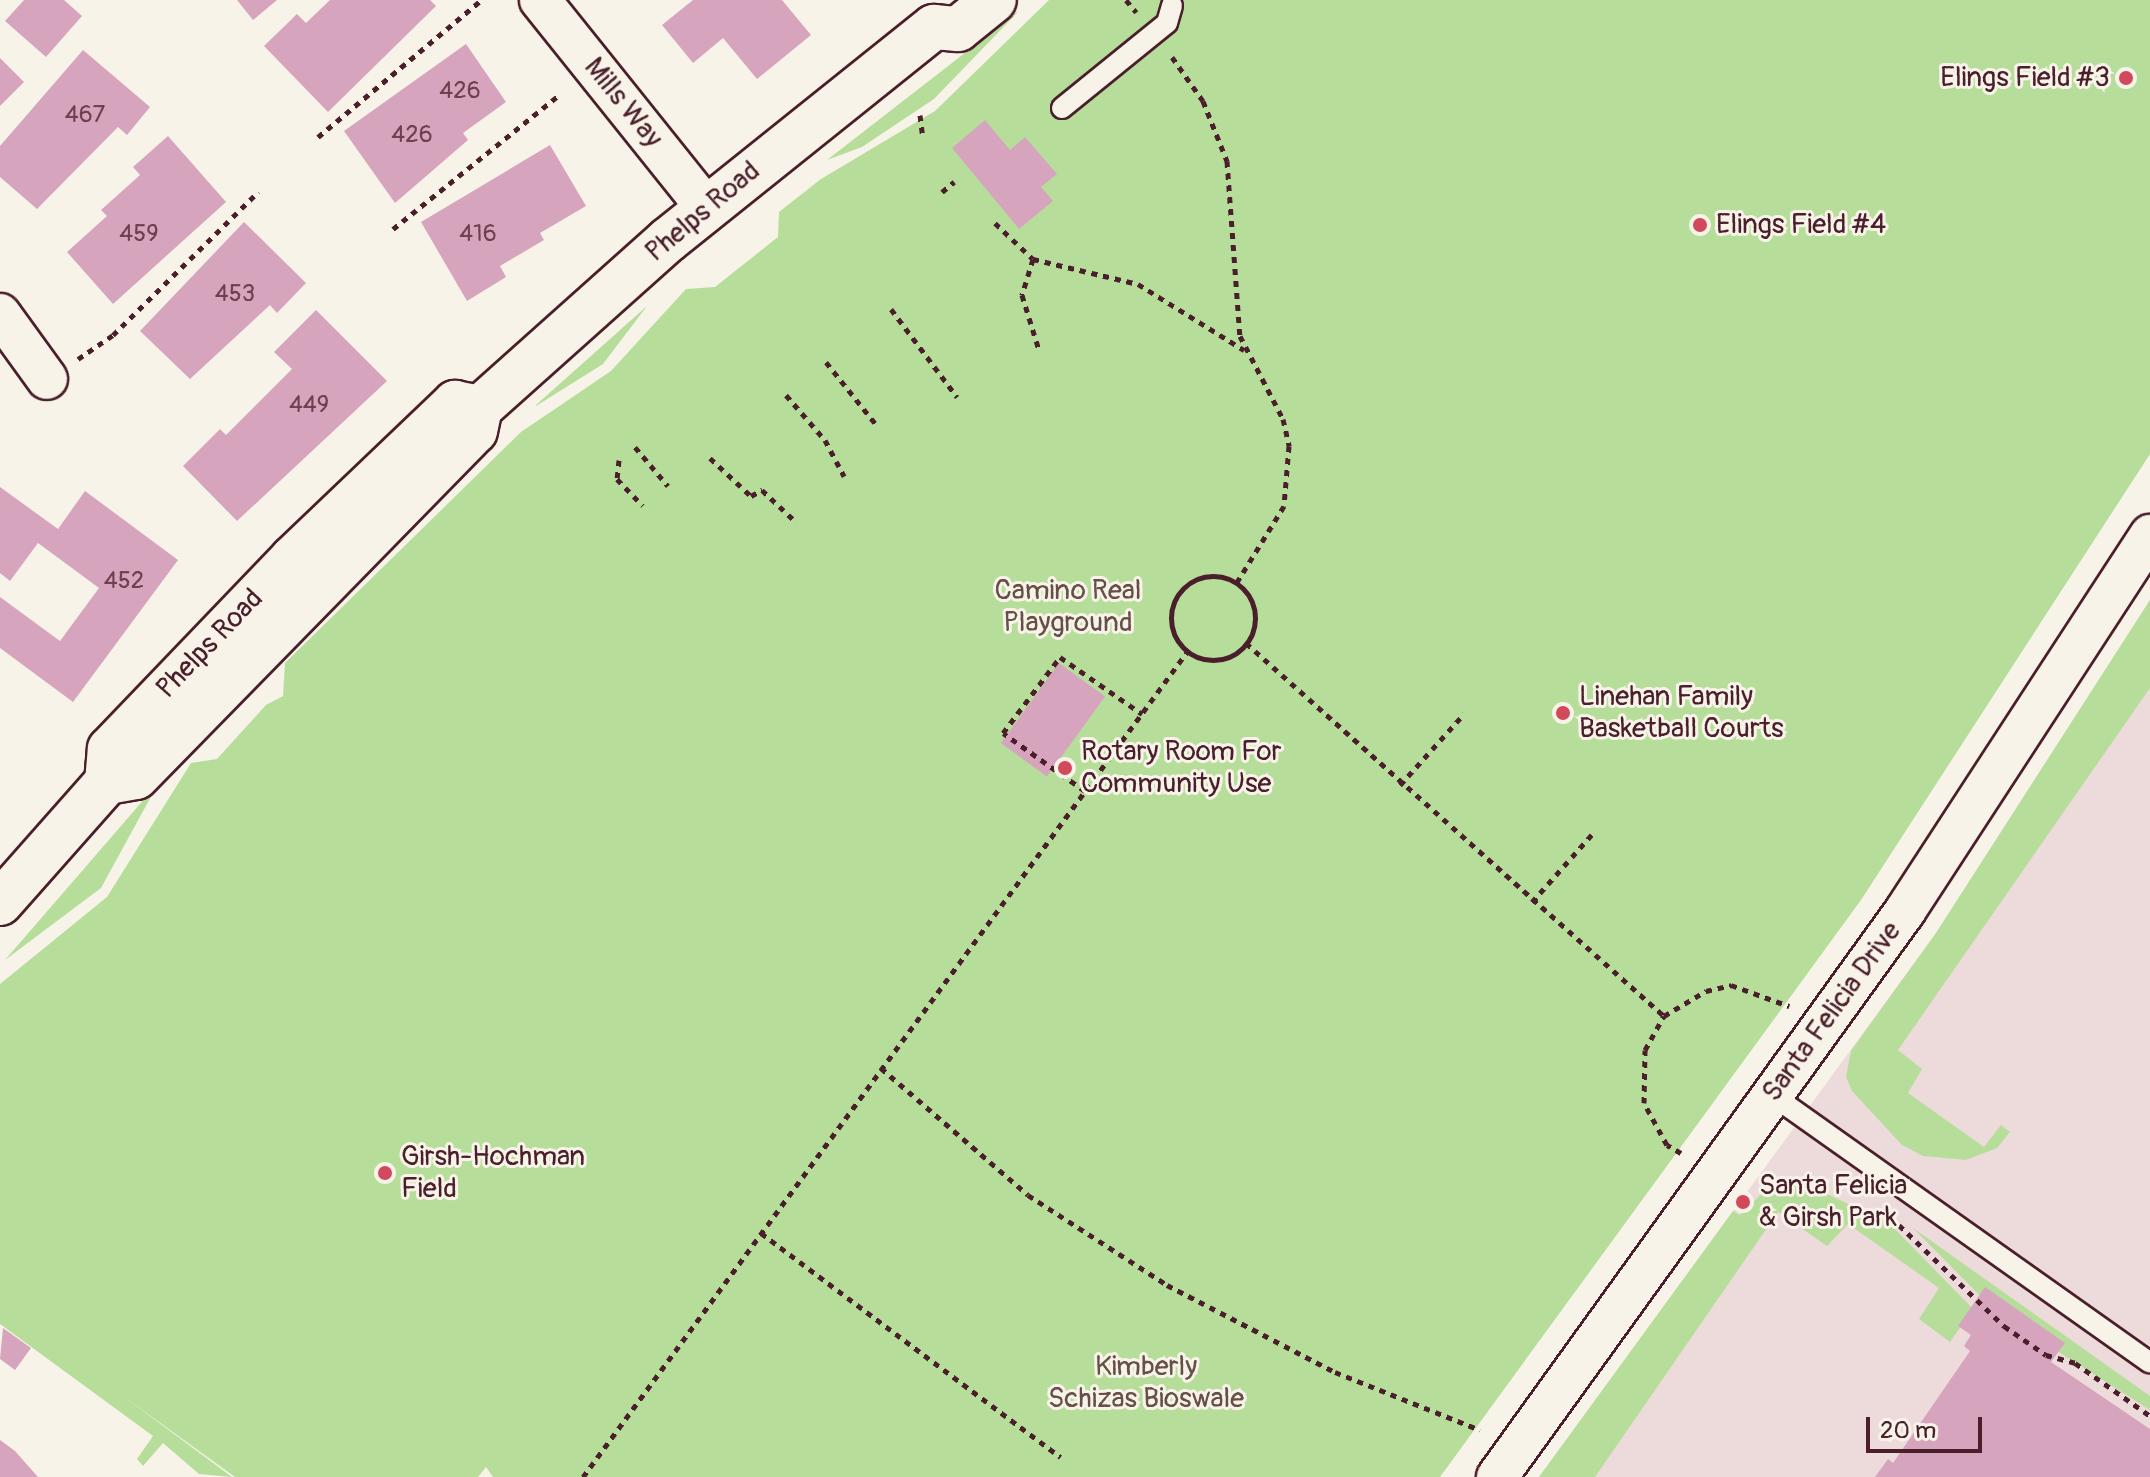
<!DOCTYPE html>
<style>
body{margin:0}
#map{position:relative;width:2150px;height:1477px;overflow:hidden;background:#f7f3e8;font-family:Pangolin,sans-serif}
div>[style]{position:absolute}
.built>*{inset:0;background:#eddbdb}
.green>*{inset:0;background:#b6de9a}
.building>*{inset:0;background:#d7a4be;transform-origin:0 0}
.path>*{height:5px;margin-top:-2.5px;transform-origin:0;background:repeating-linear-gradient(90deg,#4a1f2b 0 6px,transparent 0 12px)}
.path>.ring{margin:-2.5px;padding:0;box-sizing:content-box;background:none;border:5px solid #4a1f2b;border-radius:50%}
.roads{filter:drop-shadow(2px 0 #4a1f2b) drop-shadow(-2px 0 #4a1f2b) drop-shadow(0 2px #4a1f2b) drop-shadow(0 -2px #4a1f2b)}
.service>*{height:20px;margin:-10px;padding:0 10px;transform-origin:10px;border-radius:10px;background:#f7f3e8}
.minor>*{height:40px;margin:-20px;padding:0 20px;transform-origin:20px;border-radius:20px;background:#f7f3e8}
.tertiary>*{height:44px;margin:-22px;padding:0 22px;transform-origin:22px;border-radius:22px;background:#f7f3e8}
.dots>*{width:22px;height:22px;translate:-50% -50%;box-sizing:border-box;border:4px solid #f7f3e8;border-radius:50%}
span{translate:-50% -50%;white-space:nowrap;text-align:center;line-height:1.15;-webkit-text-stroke:6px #f7f3e8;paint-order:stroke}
.number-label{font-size:24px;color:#6d4050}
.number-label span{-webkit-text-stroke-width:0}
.poi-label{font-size:28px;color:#4a1f2b}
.right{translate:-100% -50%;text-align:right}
.left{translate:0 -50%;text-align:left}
.street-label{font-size:28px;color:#4a1f2b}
.park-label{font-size:28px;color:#654f47}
.scale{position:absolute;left:1866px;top:1417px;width:116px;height:36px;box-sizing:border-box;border:4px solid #4a1f2b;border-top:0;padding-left:10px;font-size:24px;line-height:28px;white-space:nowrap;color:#4a1f2b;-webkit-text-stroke:6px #f7f3e8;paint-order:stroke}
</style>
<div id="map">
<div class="built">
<div style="clip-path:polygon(2150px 600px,2150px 1477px,1539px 1477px,1936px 933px)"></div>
</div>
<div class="green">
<div style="clip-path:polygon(1049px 0,2150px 0,2150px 454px,1861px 900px,1440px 1477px,493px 1477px,486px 1467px,478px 1477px,235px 1477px,123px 1396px,232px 1477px,199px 1474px,163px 1443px,143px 1466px,137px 1459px,153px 1436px,0 1324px,0 984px,107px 897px,191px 763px,217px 759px,266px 705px,283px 696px,285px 663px,521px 432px,611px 371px,686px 289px,715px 287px,778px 237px,779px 212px,821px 179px,935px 111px)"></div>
<div style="clip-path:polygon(1019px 11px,934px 99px,862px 147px,827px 160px)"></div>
<div style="clip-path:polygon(647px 306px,603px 364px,536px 406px,536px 405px)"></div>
<div style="clip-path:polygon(2150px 600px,2150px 688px,1898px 1050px,1922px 1069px,1908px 1093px,1984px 1147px,2001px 1125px,2010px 1132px,1997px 1148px,1966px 1160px,1923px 1156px,1902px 1145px,1852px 1091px,1846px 1077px,1851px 1051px,1936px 933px)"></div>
<div style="clip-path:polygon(159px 782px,101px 888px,5px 960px)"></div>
<div style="clip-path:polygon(1775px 1180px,1797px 1180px,1889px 1223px,1973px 1309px,1950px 1342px,1919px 1319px,1939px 1288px,1848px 1224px,1827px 1246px,1778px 1212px,1595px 1477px,1539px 1477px,1733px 1211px,1740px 1215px)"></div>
<div style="clip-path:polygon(1913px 1228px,2150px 1396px,2150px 1410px,1996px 1312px)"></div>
</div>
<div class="building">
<div style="clip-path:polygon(24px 0,64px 0,82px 16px,46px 57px,5px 21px)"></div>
<div style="clip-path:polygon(237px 0,277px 0,253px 20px)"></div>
<div style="clip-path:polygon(330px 0,430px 0,436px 6px,328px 112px,264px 46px,297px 14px,306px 23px)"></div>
<div style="clip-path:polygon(693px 0,782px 0,811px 35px,757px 79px,723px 38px,693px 63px,662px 25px)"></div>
<div style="clip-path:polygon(466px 44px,506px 102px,463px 133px,468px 140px,395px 203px,344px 131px)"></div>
<div style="clip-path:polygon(83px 50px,150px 107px,127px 135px,118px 127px,37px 209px,0 177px,0 146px)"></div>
<div style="clip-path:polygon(0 58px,24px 82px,0 106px)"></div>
<div style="clip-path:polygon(985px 120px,1010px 150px,1025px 137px,1057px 174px,1041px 187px,1053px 201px,1019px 229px,952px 148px)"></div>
<div style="clip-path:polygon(168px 136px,226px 202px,113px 304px,67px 252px,107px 216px,101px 210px,140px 175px,133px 167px)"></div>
<div style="clip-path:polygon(550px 145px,586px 206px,540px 233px,544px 240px,500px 266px,506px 277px,467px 301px,421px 222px)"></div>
<div style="clip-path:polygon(244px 222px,306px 283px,277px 313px,270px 305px,190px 379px,140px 331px)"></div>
<div style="clip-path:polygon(316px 310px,387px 381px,237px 521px,183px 466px,220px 429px,226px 435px,292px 369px,274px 352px)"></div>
<div style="clip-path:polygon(0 487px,58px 529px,85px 491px,178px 560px,73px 702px,0 648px,0 597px,60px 641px,99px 588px,38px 543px,10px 581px,0 573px)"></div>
<div style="left:1059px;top:663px;width:57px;height:99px;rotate:36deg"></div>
<div style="clip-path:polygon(1985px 1287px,2065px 1343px,2051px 1362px,2150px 1429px,2150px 1477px,1875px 1477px,1888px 1459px,1893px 1463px,1970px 1351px,1964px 1346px,1971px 1335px,1958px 1326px)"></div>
<div style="clip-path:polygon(3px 1328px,31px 1348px,15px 1370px,0 1359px)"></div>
<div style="clip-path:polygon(0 1440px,15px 1451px,38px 1477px,0 1477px)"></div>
</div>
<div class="path">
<div style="left:1126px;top:0;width:16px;rotate:50deg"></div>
<div style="left:1172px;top:57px;width:54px;rotate:54.8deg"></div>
<div style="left:1203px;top:101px;width:65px;rotate:68.2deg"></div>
<div style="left:1227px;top:161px;width:175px;rotate:85.8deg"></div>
<div style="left:1240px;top:336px;width:93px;rotate:62.6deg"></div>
<div style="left:1283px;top:419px;width:28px;rotate:77deg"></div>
<div style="left:1289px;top:446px;width:60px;rotate:94.8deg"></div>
<div style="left:1284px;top:506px;width:89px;rotate:121.7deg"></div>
<div style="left:920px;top:115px;width:23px;rotate:83deg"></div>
<div style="left:318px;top:137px;width:212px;rotate:-40deg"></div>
<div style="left:942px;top:192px;width:16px;rotate:-40deg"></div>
<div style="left:995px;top:223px;width:52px;rotate:43.5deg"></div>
<div style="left:1033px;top:259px;width:108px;rotate:13.4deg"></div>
<div style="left:1138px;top:284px;width:125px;rotate:31.9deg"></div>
<div style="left:393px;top:229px;width:212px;rotate:-38.9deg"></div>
<div style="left:1033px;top:259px;width:38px;rotate:107deg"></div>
<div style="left:1022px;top:295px;width:58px;rotate:72.8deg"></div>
<div style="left:891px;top:309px;width:110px;rotate:53.1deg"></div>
<div style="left:78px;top:359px;width:42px;rotate:-34.4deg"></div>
<div style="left:113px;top:335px;width:204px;rotate:-44.6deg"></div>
<div style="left:826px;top:362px;width:83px;rotate:51.3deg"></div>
<div style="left:786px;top:395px;width:60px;rotate:49.1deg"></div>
<div style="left:825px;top:440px;width:41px;rotate:62.2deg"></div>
<div style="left:635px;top:447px;width:51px;rotate:49.8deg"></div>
<div style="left:710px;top:458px;width:56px;rotate:42.8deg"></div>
<div style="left:751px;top:496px;width:13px;rotate:-29deg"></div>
<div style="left:762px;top:490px;width:48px;rotate:43.3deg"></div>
<div style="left:619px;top:460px;width:19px;rotate:96deg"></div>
<div style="left:617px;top:479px;width:37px;rotate:46deg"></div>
<div class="ring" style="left:1171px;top:576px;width:79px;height:79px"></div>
<div style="left:1246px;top:643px;width:560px;rotate:41.74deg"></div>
<div style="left:1400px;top:785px;width:96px;rotate:-48deg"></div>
<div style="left:1085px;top:791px;width:100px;rotate:-144.7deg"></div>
<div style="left:1003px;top:733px;width:95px;rotate:-53.1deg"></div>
<div style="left:1060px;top:657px;width:100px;rotate:34.8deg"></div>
<div style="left:1532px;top:902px;width:95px;rotate:-48.4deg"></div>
<div style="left:881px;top:1068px;width:194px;rotate:40.8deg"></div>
<div style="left:1028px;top:1195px;width:166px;rotate:32.9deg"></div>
<div style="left:1167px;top:1285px;width:189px;rotate:27.4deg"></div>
<div style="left:1335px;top:1372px;width:156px;rotate:21.8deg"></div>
<div style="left:1681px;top:1153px;width:16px;rotate:-150deg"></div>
<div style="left:1667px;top:1145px;width:48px;rotate:-118.7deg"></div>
<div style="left:1644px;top:1103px;width:53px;rotate:-88.9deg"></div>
<div style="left:1645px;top:1050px;width:39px;rotate:-61deg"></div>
<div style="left:1664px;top:1016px;width:49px;rotate:-30.8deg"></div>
<div style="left:1706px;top:991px;width:26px;rotate:-13deg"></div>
<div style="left:1731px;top:985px;width:62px;rotate:19.9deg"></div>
<div style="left:1899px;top:1225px;width:146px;rotate:43.9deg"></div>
<div style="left:2004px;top:1326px;width:51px;rotate:34.6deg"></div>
<div style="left:2046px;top:1355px;width:30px;rotate:15deg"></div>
<div style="left:2075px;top:1363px;width:92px;rotate:35.2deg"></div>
<div style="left:761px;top:1233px;width:374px;rotate:36.8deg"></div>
<div style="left:583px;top:1477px;width:1022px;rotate:-53.79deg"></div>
</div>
<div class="roads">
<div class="service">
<div style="left:1062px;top:108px;width:135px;rotate:-39deg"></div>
<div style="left:1167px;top:23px;width:18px;rotate:-74deg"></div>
<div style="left:1772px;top:1095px;width:463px;rotate:35.3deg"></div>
</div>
<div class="minor">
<div style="left:540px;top:0;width:265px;rotate:51.3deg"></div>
<div style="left:0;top:314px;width:80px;rotate:54.1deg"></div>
<div style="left:1497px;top:1477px;width:698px;rotate:-54.21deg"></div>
<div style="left:1905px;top:911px;width:449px;rotate:-56.9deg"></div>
</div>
<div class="tertiary">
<div style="left:107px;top:782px;width:29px;rotate:-10deg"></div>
<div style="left:136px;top:777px;width:484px;rotate:-45.6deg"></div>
<div style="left:475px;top:431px;width:24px;rotate:-78deg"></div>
<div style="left:480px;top:408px;width:252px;rotate:-41.8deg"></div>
<div style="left:668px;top:240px;width:341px;rotate:-38.7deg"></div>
<div style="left:934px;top:27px;width:24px;rotate:5deg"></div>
<div style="left:958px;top:29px;width:46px;rotate:-38.9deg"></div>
<div style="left:0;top:903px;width:162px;rotate:-48.5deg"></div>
<div style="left:107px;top:782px;width:33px;rotate:-85deg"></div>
<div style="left:110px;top:749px;width:263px;rotate:-46.2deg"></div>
<div style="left:292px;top:559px;width:226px;rotate:-43.7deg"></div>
<div style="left:455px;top:403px;width:25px;rotate:11deg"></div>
</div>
</div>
<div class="dots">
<div style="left:2126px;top:78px;background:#d1495b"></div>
<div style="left:1700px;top:225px;background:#d1495b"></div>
<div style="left:1563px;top:713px;background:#d1495b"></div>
<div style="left:1065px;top:768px;background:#d1495b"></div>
<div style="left:385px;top:1173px;background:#d1495b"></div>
<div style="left:1743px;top:1202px;background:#d1495b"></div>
</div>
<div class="number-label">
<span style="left:460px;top:91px">426</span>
<span style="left:85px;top:115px">467</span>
<span style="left:412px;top:135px">426</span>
<span style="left:139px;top:234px">459</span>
<span style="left:478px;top:234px">416</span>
<span style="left:235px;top:294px">453</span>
<span style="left:309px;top:405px">449</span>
<span style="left:124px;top:581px">452</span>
</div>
<div class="poi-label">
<span class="right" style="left:2110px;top:78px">Elings Field #3</span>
<span class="left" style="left:1716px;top:225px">Elings Field #4</span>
<span class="left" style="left:1579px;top:713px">Linehan Family<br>Basketball Courts</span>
<span class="left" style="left:1081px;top:768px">Rotary Room For<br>Community Use</span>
<span class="left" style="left:401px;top:1173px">Girsh-Hochman<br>Field</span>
<span class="left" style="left:1759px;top:1202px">Santa Felicia<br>&amp; Girsh Park</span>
</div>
<div class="street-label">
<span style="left:623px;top:103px;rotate:51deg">Mills Way</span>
<span style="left:703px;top:212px;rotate:-40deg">Phelps Road</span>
<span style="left:210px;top:644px;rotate:-46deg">Phelps Road</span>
<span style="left:1832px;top:1012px;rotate:-54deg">Santa Felicia Drive</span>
</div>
<div class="park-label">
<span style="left:1068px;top:607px">Camino Real<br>Playground</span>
<span style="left:1146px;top:1383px">Kimberly<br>Schizas Bioswale</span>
</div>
<div class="scale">20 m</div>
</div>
